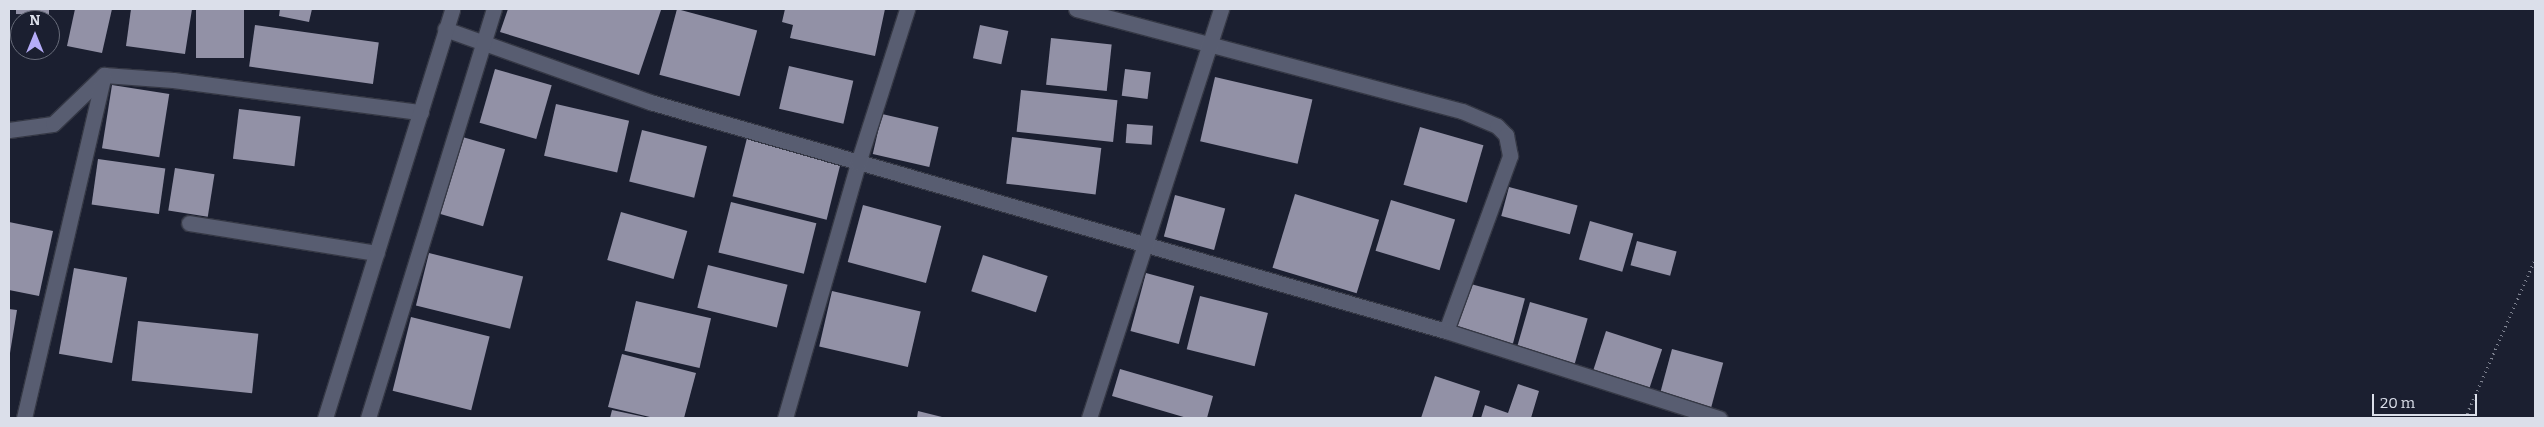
<!DOCTYPE html>
<style>
body{margin:0}
#map{position:relative;width:2544px;height:427px;overflow:hidden;background:#1b1f30;font-family:Bitter,serif}
div>[style]{position:absolute}
.building>*{inset:0;background:#9291a6;transform-origin:0 0}
.path>*{height:3px;margin-top:-1.5px;transform-origin:0;background:repeating-linear-gradient(90deg,#7f8391 0 1px,transparent 0 5px)}
.roads{filter:drop-shadow(1px 0 #353845) drop-shadow(-1px 0 #353845) drop-shadow(0 1px #353845) drop-shadow(0 -1px #353845)}
.street>*{height:15px;margin:-7.5px;padding:0 7.5px;transform-origin:7.5px;border-radius:7.5px;background:#585d71}
.secondary>*{height:15px;margin:-7.5px;padding:0 7.5px;transform-origin:7.5px;border-radius:7.5px;background:#585d71}
span{translate:-50% -50%;white-space:nowrap;text-align:center;line-height:1.15;-webkit-text-stroke:5px #1b1f30;paint-order:stroke}
.frame{position:absolute;inset:0;border:10px solid #dbdfea;pointer-events:none}
.north{position:absolute;left:10px;top:10px;width:50px;height:50px;box-sizing:border-box;background:#1b1f30;border:1px solid #686c7a;border-radius:50%;rotate:0deg;font-size:14px;font-weight:700;line-height:20px;text-align:center;color:#dbdfea}
.north::after{content:'';display:block;margin:auto;width:18px;height:22px;background:#b5acf8;clip-path:polygon(50% 0,100% 100%,50% 72%,0 100%)}
.scale{position:absolute;left:2372px;top:394px;width:105px;height:22px;box-sizing:border-box;border:2px solid #dbdfea;border-top:0;padding-left:6px;font-size:15px;line-height:18px;white-space:nowrap;color:#dbdfea;-webkit-text-stroke:4px #1b1f30;paint-order:stroke}
</style>
<div id="map">
<div class="building">
<div style="clip-path:polygon(16px 9px,49px 9px,49px 15px,16px 14px)"></div>
<div style="clip-path:polygon(75px 9px,112px 9px,102px 53px,67px 46px)"></div>
<div style="clip-path:polygon(131px 9px,192px 9px,185px 54px,126px 46px)"></div>
<div style="left:196px;top:9px;width:48px;height:49px"></div>
<div style="clip-path:polygon(280px 9px,312px 9px,309px 22px,279px 16px)"></div>
<div style="clip-path:polygon(508px 9px,658px 9px,661px 10px,639px 75px,500px 32px)"></div>
<div style="left:677px;top:9px;width:83px;height:68px;rotate:15deg"></div>
<div style="clip-path:polygon(785px 9px,885px 9px,875px 56px,790px 38px,793px 25px,782px 22px)"></div>
<div style="left:255px;top:25px;width:125px;height:42px;rotate:8deg"></div>
<div style="left:980px;top:25px;width:29px;height:34px;rotate:12deg"></div>
<div style="left:1051px;top:38px;width:61px;height:47px;rotate:6deg"></div>
<div style="left:789px;top:66px;width:66px;height:44px;rotate:13deg"></div>
<div style="left:495px;top:69px;width:59px;height:56px;rotate:16deg"></div>
<div style="left:1125px;top:69px;width:26px;height:27px;rotate:7deg"></div>
<div style="left:1215px;top:77px;width:100px;height:66px;rotate:13deg"></div>
<div style="left:112px;top:85px;width:58px;height:64px;rotate:9deg"></div>
<div style="left:1021px;top:90px;width:97px;height:42px;rotate:6deg"></div>
<div style="left:556px;top:104px;width:75px;height:53px;rotate:13deg"></div>
<div style="left:239px;top:109px;width:62px;height:50px;rotate:7deg"></div>
<div style="left:882px;top:114px;width:58px;height:41px;rotate:13deg"></div>
<div style="left:1127px;top:124px;width:26px;height:19px;rotate:4deg"></div>
<div style="left:1420px;top:127px;width:66px;height:60px;rotate:16deg"></div>
<div style="left:642px;top:130px;width:67px;height:53px;rotate:14deg"></div>
<div style="left:459px;top:136px;width:48px;height:80px;rotate:16deg"></div>
<div style="left:1012px;top:137px;width:90px;height:47px;rotate:7deg"></div>
<div style="left:747px;top:138px;width:97px;height:60px;rotate:14deg"></div>
<div style="left:98px;top:159px;width:68px;height:46px;rotate:8deg"></div>
<div style="left:175px;top:168px;width:40px;height:43px;rotate:9deg"></div>
<div style="left:1509px;top:187px;width:71px;height:30px;rotate:15deg"></div>
<div style="left:1295px;top:194px;width:88px;height:77px;rotate:17deg"></div>
<div style="left:1175px;top:195px;width:52px;height:43px;rotate:15deg"></div>
<div style="left:1391px;top:200px;width:67px;height:53px;rotate:17deg"></div>
<div style="left:731px;top:202px;width:88px;height:52px;rotate:14deg"></div>
<div style="left:863px;top:205px;width:81px;height:59px;rotate:15deg"></div>
<div style="left:621px;top:212px;width:69px;height:50px;rotate:16deg"></div>
<div style="left:1590px;top:221px;width:45px;height:40px;rotate:16deg"></div>
<div style="clip-path:polygon(9px 222px,53px 231px,39px 296px,9px 290px)"></div>
<div style="left:1637px;top:241px;width:41px;height:25px;rotate:15deg"></div>
<div style="left:429px;top:253px;width:97px;height:54px;rotate:14deg"></div>
<div style="left:983px;top:255px;width:68px;height:38px;rotate:18deg"></div>
<div style="left:708px;top:265px;width:82px;height:44px;rotate:14deg"></div>
<div style="left:74px;top:268px;width:54px;height:87px;rotate:10deg"></div>
<div style="left:1146px;top:273px;width:50px;height:60px;rotate:15deg"></div>
<div style="left:1467px;top:283px;width:60px;height:48px;rotate:15deg"></div>
<div style="left:832px;top:291px;width:91px;height:57px;rotate:13deg"></div>
<div style="left:1200px;top:296px;width:70px;height:55px;rotate:14deg"></div>
<div style="left:636px;top:301px;width:77px;height:51px;rotate:13deg"></div>
<div style="left:1530px;top:302px;width:60px;height:50px;rotate:16deg"></div>
<div style="clip-path:polygon(9px 309px,17px 310px,10px 353px,9px 353px)"></div>
<div style="left:411px;top:317px;width:81px;height:76px;rotate:14deg"></div>
<div style="left:138px;top:321px;width:121px;height:60px;rotate:6deg"></div>
<div style="left:1606px;top:331px;width:59px;height:43px;rotate:18deg"></div>
<div style="left:1672px;top:349px;width:53px;height:47px;rotate:15deg"></div>
<div style="clip-path:polygon(622px 354px,696px 373px,684px 418px,654px 418px,608px 407px)"></div>
<div style="clip-path:polygon(1120px 369px,1213px 396px,1207px 418px,1187px 418px,1112px 396px)"></div>
<div style="clip-path:polygon(1435px 376px,1480px 391px,1472px 418px,1421px 418px)"></div>
<div style="clip-path:polygon(1518px 384px,1539px 391px,1531px 418px,1481px 418px,1485px 405px,1508px 413px)"></div>
<div style="clip-path:polygon(612px 410px,645px 417px,645px 418px,610px 418px)"></div>
<div style="clip-path:polygon(918px 411px,946px 418px,917px 418px)"></div>
</div>
<div class="path">
<div style="left:2465px;top:418px;width:174px;rotate:-66.2deg"></div>
</div>
<div class="roads">
<div class="street">
<div style="left:1076px;top:9px;width:399px;rotate:14.8deg"></div>
<div style="left:1462px;top:111px;width:38px;rotate:23deg"></div>
<div style="left:1497px;top:126px;width:13px;rotate:45deg"></div>
<div style="left:1506px;top:135px;width:21px;rotate:79deg"></div>
<div style="left:1510px;top:156px;width:186px;rotate:110.1deg"></div>
<div style="left:445px;top:29px;width:218px;rotate:19.6deg"></div>
<div style="left:650px;top:102px;width:828px;rotate:16.05deg"></div>
<div style="left:1446px;top:331px;width:287px;rotate:17.7deg"></div>
<div style="left:9px;top:130px;width:44px;rotate:-7.8deg"></div>
<div style="left:53px;top:124px;width:71px;rotate:-43.9deg"></div>
<div style="left:104px;top:75px;width:69px;rotate:4.1deg"></div>
<div style="left:173px;top:80px;width:250px;rotate:7.4deg"></div>
<div style="left:189px;top:223px;width:190px;rotate:9.1deg"></div>
<div style="left:24px;top:418px;width:352px;rotate:-76.9deg"></div>
<div style="left:785px;top:418px;width:265px;rotate:-74deg"></div>
<div style="left:858px;top:163px;width:162px;rotate:-72.3deg"></div>
<div style="left:1089px;top:418px;width:430px;rotate:-72.1deg"></div>
</div>
<div class="secondary">
<div style="left:325px;top:418px;width:428px;rotate:-72.7deg"></div>
<div style="left:368px;top:418px;width:428px;rotate:-72.9deg"></div>
</div>
</div>
<div class="frame"></div>
<div class="north">N</div>
<div class="scale">20 m</div>
</div>
